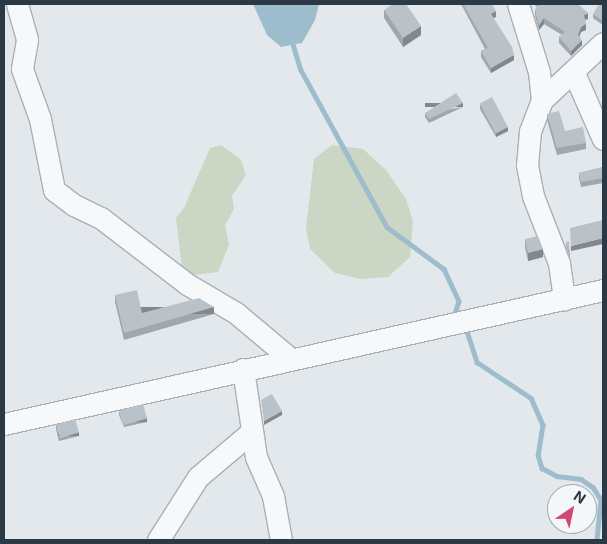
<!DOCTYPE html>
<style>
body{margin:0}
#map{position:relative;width:607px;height:544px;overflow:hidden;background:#e3e8ec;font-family:Inter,sans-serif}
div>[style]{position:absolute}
.green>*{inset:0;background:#ccd6c4}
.water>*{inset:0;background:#9ebdcc}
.stream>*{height:4.5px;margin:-2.25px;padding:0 2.25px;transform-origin:2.25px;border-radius:2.25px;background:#9ebdcc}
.roads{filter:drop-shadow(1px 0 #a8b0b6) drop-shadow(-1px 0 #a8b0b6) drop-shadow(0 1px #a8b0b6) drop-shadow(0 -1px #a8b0b6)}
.minor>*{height:21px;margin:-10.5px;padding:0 10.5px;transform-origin:10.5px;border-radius:10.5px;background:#f6f8fa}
.wall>*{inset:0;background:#a0a7ad}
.shaded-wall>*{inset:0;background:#82888d;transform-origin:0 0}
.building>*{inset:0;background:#bac2c9;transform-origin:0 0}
span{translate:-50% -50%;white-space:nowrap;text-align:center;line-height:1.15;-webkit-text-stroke:4px #f3f7f9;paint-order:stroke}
.frame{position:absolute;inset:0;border:5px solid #2a3944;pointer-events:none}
.north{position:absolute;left:547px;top:484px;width:50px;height:50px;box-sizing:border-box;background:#f3f7f9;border:1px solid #a3abb1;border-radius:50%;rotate:34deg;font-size:14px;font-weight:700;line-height:20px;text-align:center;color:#2a3944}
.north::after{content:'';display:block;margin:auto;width:18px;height:22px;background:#d14875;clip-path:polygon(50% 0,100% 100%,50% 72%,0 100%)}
</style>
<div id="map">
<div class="green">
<div style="clip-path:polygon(221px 145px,241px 160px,246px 175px,232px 196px,234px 209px,225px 225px,229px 245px,218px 272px,183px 276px,176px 218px,184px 208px,210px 148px)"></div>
<div style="clip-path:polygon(332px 145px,363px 149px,386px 170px,406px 199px,413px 221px,410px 257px,388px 277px,360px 279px,335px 273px,310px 249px,306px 228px,314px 159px)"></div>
</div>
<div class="water">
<div style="clip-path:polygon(253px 4px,319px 4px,315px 20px,302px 43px,281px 47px,267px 35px)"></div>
</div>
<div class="stream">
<div style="left:292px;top:41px;width:30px;rotate:73deg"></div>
<div style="left:301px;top:70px;width:179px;rotate:61.3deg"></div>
<div style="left:387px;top:227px;width:71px;rotate:36.4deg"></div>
<div style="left:444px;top:269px;width:35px;rotate:65deg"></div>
<div style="left:459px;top:301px;width:17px;rotate:107deg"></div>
<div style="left:464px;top:330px;width:3px;rotate:18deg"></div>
<div style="left:467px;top:331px;width:33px;rotate:72deg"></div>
<div style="left:477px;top:362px;width:65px;rotate:33.7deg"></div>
<div style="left:531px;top:398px;width:30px;rotate:66deg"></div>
<div style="left:543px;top:425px;width:30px;rotate:99deg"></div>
<div style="left:538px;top:455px;width:14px;rotate:73deg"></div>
<div style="left:542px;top:468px;width:17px;rotate:28deg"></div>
<div style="left:557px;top:476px;width:24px;rotate:7deg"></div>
<div style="left:581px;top:479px;width:14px;rotate:34deg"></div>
<div style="left:593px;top:487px;width:15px;rotate:58deg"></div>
<div style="left:601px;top:500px;width:40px;rotate:95.7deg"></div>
</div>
<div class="roads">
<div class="minor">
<div style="left:17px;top:4px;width:37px;rotate:74deg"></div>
<div style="left:27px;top:40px;width:29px;rotate:100deg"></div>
<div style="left:22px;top:69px;width:53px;rotate:70.2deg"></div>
<div style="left:40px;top:119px;width:72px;rotate:78.8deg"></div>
<div style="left:54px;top:190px;width:25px;rotate:37deg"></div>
<div style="left:74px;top:205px;width:30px;rotate:26deg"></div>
<div style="left:101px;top:218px;width:108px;rotate:37.5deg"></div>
<div style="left:187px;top:284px;width:57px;rotate:30.6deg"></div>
<div style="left:236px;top:313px;width:72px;rotate:39.9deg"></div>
<div style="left:518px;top:4px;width:71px;rotate:72.8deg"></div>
<div style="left:539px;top:72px;width:28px;rotate:84deg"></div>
<div style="left:542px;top:100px;width:33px;rotate:111deg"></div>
<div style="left:530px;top:131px;width:34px;rotate:95deg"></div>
<div style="left:527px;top:165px;width:32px;rotate:79deg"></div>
<div style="left:533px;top:196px;width:72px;rotate:68.8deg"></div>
<div style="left:559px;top:263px;width:37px;rotate:82deg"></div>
<div style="left:574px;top:73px;width:72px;rotate:66.3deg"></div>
<div style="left:542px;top:100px;width:83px;rotate:-43.1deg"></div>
<div style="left:243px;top:369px;width:89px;rotate:81.6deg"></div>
<div style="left:256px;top:457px;width:43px;rotate:66.4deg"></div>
<div style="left:273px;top:496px;width:45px;rotate:79.7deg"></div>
<div style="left:4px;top:424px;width:614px;rotate:-12.61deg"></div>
<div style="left:158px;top:540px;width:75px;rotate:-57.6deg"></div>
<div style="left:198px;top:477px;width:68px;rotate:-40.2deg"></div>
</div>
</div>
<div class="wall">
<div style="clip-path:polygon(461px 4px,492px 4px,496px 17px,493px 18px,514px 60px,491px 73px,481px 57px,481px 51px,485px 49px)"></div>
<div style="clip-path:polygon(534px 4px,578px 4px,588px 19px,585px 20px,586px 30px,581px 32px,579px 36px,582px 45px,571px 56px,559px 43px,559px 37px,562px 35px,544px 24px,539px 30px,535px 16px,535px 10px,537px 7px)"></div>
<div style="clip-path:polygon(603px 4px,603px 25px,593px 18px,593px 14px)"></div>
<div style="clip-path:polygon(384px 10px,421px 35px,403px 47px,384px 18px)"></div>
<div style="clip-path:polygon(480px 104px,508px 131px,496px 137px,480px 109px)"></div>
<div style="clip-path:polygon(463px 107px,429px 123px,425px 117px,425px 113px)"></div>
<div style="clip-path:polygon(547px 114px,565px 131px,586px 143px,586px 149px,557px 155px,547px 120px)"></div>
<div style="clip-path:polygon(603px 167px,603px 183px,581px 187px,579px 178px,579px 173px)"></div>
<div style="clip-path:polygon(525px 239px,543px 257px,528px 261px,525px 247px)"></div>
<div style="clip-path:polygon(566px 242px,570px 253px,570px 257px,566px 246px)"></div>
<div style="clip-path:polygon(115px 295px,142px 313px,214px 314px,124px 340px,115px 302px)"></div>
<div style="clip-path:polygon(119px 410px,147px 422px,124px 427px,119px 415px)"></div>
<div style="clip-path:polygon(56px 425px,79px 436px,59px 441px,56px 429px)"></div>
</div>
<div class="shaded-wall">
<div style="clip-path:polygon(496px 11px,496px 17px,491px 19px,491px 14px)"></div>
<div style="clip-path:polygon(588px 13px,588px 19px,584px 20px,584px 15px)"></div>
<div style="clip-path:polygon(544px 18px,544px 24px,539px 30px,539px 25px)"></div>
<div style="clip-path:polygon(586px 24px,586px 30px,581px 32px,578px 40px,578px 35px,581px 27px)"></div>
<div style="clip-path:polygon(421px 26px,421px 35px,403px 47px,403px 38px)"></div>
<div style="clip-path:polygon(582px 40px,582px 45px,571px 56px,571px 51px)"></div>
<div style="clip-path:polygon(514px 55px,514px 60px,491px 73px,491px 68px)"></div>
<div style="left:463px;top:103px;width:4px;height:38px;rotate:90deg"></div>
<div style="clip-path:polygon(508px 127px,508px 131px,496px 137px,496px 133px)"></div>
<div style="clip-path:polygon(603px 238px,603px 244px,571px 251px,571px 246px)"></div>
<div style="clip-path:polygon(543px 249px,543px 257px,528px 261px,528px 253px)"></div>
<div style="left:214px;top:307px;width:7px;height:94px;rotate:90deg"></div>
<div style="clip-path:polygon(282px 411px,282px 415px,264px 425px,264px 421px)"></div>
<div style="left:147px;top:418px;width:4px;height:24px;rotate:90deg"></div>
<div style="left:79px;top:432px;width:4px;height:21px;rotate:90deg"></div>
</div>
<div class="building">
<div style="clip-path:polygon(393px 4px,406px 4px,421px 26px,403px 38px,384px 10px)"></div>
<div style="clip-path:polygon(463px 4px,492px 4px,496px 11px,491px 14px,512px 47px,514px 55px,491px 68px,481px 51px,488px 48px)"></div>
<div style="clip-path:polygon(539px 4px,578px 4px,588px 13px,584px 15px,586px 24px,581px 27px,578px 35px,582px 40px,571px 51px,559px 37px,565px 32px,544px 18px,539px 25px,535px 10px)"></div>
<div style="clip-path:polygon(599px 4px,603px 4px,603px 21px,593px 14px)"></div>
<div style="clip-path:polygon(456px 93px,463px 103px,429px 119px,425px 113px)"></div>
<div style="left:492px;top:97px;width:34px;height:14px;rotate:62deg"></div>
<div style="clip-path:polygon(559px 111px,565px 131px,583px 127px,586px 143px,557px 148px,547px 114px)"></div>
<div style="clip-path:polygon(603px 167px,603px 178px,581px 182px,579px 173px)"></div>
<div style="clip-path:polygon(603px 220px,603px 238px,571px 246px,570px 228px)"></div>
<div style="clip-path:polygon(538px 236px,543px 249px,528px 253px,525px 239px)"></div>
<div style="clip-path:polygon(569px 241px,570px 253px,566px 242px)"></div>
<div style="clip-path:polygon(137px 290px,142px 313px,199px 298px,214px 307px,124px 333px,115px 295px)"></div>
<div style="clip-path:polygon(272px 394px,282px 411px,264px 421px,261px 400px)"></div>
<div style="left:143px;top:404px;width:15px;height:25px;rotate:74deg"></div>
<div style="left:75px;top:419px;width:14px;height:20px;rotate:73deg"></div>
</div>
<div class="frame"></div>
<div class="north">N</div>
</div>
